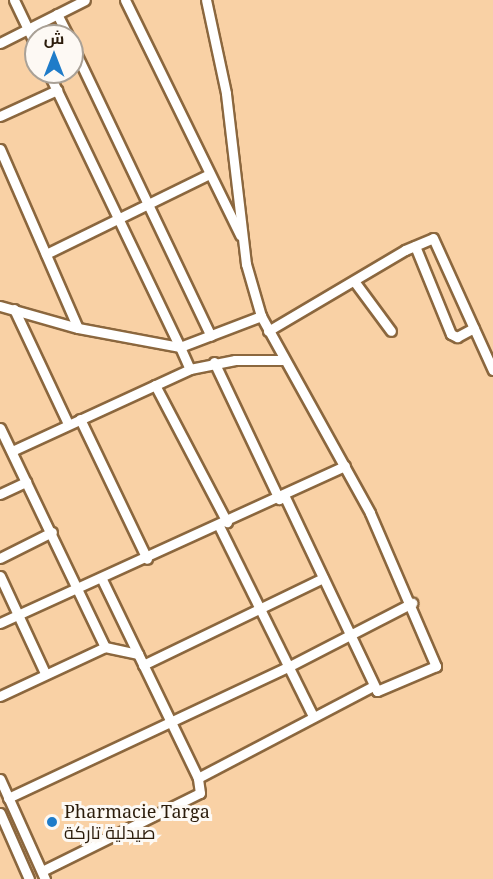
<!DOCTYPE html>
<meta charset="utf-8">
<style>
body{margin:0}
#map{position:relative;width:493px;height:879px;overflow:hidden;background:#f9d1a5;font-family:"Noto Serif",Cairo,serif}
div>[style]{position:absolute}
.roads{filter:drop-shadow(2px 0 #8b673e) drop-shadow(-2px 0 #8b673e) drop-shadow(0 2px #8b673e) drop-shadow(0 -2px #8b673e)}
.minor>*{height:9px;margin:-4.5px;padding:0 4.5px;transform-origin:4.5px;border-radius:4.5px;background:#fff}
.dots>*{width:16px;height:16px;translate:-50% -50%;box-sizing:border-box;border:3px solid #fdf9f4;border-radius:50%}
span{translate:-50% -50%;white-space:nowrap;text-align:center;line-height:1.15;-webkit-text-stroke:6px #fdf9f4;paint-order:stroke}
.poi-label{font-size:18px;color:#2b1c0b}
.left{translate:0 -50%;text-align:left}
.north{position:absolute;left:24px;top:24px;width:60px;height:60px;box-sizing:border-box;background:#fdf9f4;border:2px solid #a9a197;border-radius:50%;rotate:0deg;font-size:16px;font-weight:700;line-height:24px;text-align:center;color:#2b1c0b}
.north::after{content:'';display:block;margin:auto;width:21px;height:27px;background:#1f7cc9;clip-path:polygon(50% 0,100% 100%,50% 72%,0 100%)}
</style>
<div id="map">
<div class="roads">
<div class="minor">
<div style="left:14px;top:0;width:51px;rotate:64.4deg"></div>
<div style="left:125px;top:0;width:262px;rotate:63.9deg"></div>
<div style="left:57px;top:14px;width:25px;rotate:63deg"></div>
<div style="left:0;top:43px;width:95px;rotate:-26.8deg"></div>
<div style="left:72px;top:45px;width:322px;rotate:64.5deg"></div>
<div style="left:48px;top:72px;width:305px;rotate:64.4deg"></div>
<div style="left:180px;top:347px;width:87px;rotate:-20.9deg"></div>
<div style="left:261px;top:316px;width:54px;rotate:-106.1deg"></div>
<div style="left:246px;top:264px;width:172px;rotate:-96.7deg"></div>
<div style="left:226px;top:93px;width:95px;rotate:-102.1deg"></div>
<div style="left:0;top:116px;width:63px;rotate:-24.5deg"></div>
<div style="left:0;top:149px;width:195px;rotate:66.5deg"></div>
<div style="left:415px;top:246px;width:95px;rotate:67.8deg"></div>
<div style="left:451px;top:334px;width:7px;rotate:27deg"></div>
<div style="left:457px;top:337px;width:19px;rotate:-28deg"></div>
<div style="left:46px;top:254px;width:182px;rotate:-26.1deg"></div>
<div style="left:354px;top:281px;width:62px;rotate:53.5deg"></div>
<div style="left:0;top:306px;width:81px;rotate:15.8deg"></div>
<div style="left:78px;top:328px;width:104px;rotate:10.6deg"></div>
<div style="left:180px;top:347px;width:24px;rotate:66deg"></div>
<div style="left:14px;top:309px;width:127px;rotate:64.8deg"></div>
<div style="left:261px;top:316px;width:225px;rotate:61deg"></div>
<div style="left:370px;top:513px;width:167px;rotate:66.7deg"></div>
<div style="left:436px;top:666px;width:64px;rotate:157deg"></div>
<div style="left:377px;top:691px;width:215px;rotate:-115.4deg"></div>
<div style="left:268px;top:331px;width:159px;rotate:-30.6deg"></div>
<div style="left:405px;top:250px;width:30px;rotate:-23deg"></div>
<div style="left:433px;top:238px;width:145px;rotate:65.6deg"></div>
<div style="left:214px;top:362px;width:152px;rotate:64.6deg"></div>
<div style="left:155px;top:385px;width:155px;rotate:62.3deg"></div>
<div style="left:80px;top:419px;width:155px;rotate:64.4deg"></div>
<div style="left:0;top:428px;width:243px;rotate:64.4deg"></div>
<div style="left:12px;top:451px;width:196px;rotate:-24.7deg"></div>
<div style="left:190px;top:369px;width:46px;rotate:-11.3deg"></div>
<div style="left:235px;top:360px;width:47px"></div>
<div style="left:0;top:494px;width:29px;rotate:-25deg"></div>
<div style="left:219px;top:526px;width:212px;rotate:63.7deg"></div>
<div style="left:0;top:558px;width:58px;rotate:-26.6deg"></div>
<div style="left:0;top:576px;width:107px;rotate:65.1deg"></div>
<div style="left:0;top:623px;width:379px;rotate:-24.5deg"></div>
<div style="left:143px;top:665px;width:200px;rotate:-25.8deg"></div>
<div style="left:0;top:696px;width:116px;rotate:-25deg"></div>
<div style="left:105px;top:647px;width:34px;rotate:12deg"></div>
<div style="left:198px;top:778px;width:198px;rotate:-27.7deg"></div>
<div style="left:0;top:779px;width:110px;rotate:65.8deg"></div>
<div style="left:8px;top:798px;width:309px;rotate:-25.1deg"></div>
<div style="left:288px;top:667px;width:140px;rotate:-27.3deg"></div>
<div style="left:0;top:813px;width:72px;rotate:66.3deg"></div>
<div style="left:42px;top:871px;width:176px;rotate:-26.3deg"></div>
<div style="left:200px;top:793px;width:15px;rotate:-98deg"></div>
<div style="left:198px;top:778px;width:221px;rotate:-115.8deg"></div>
</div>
</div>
<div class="dots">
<div style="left:52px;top:822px;background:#1f7cc9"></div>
</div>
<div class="poi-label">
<span class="left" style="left:64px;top:822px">Pharmacie Targa<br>صيدلية تاركة</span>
</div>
<div class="north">ش</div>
</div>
